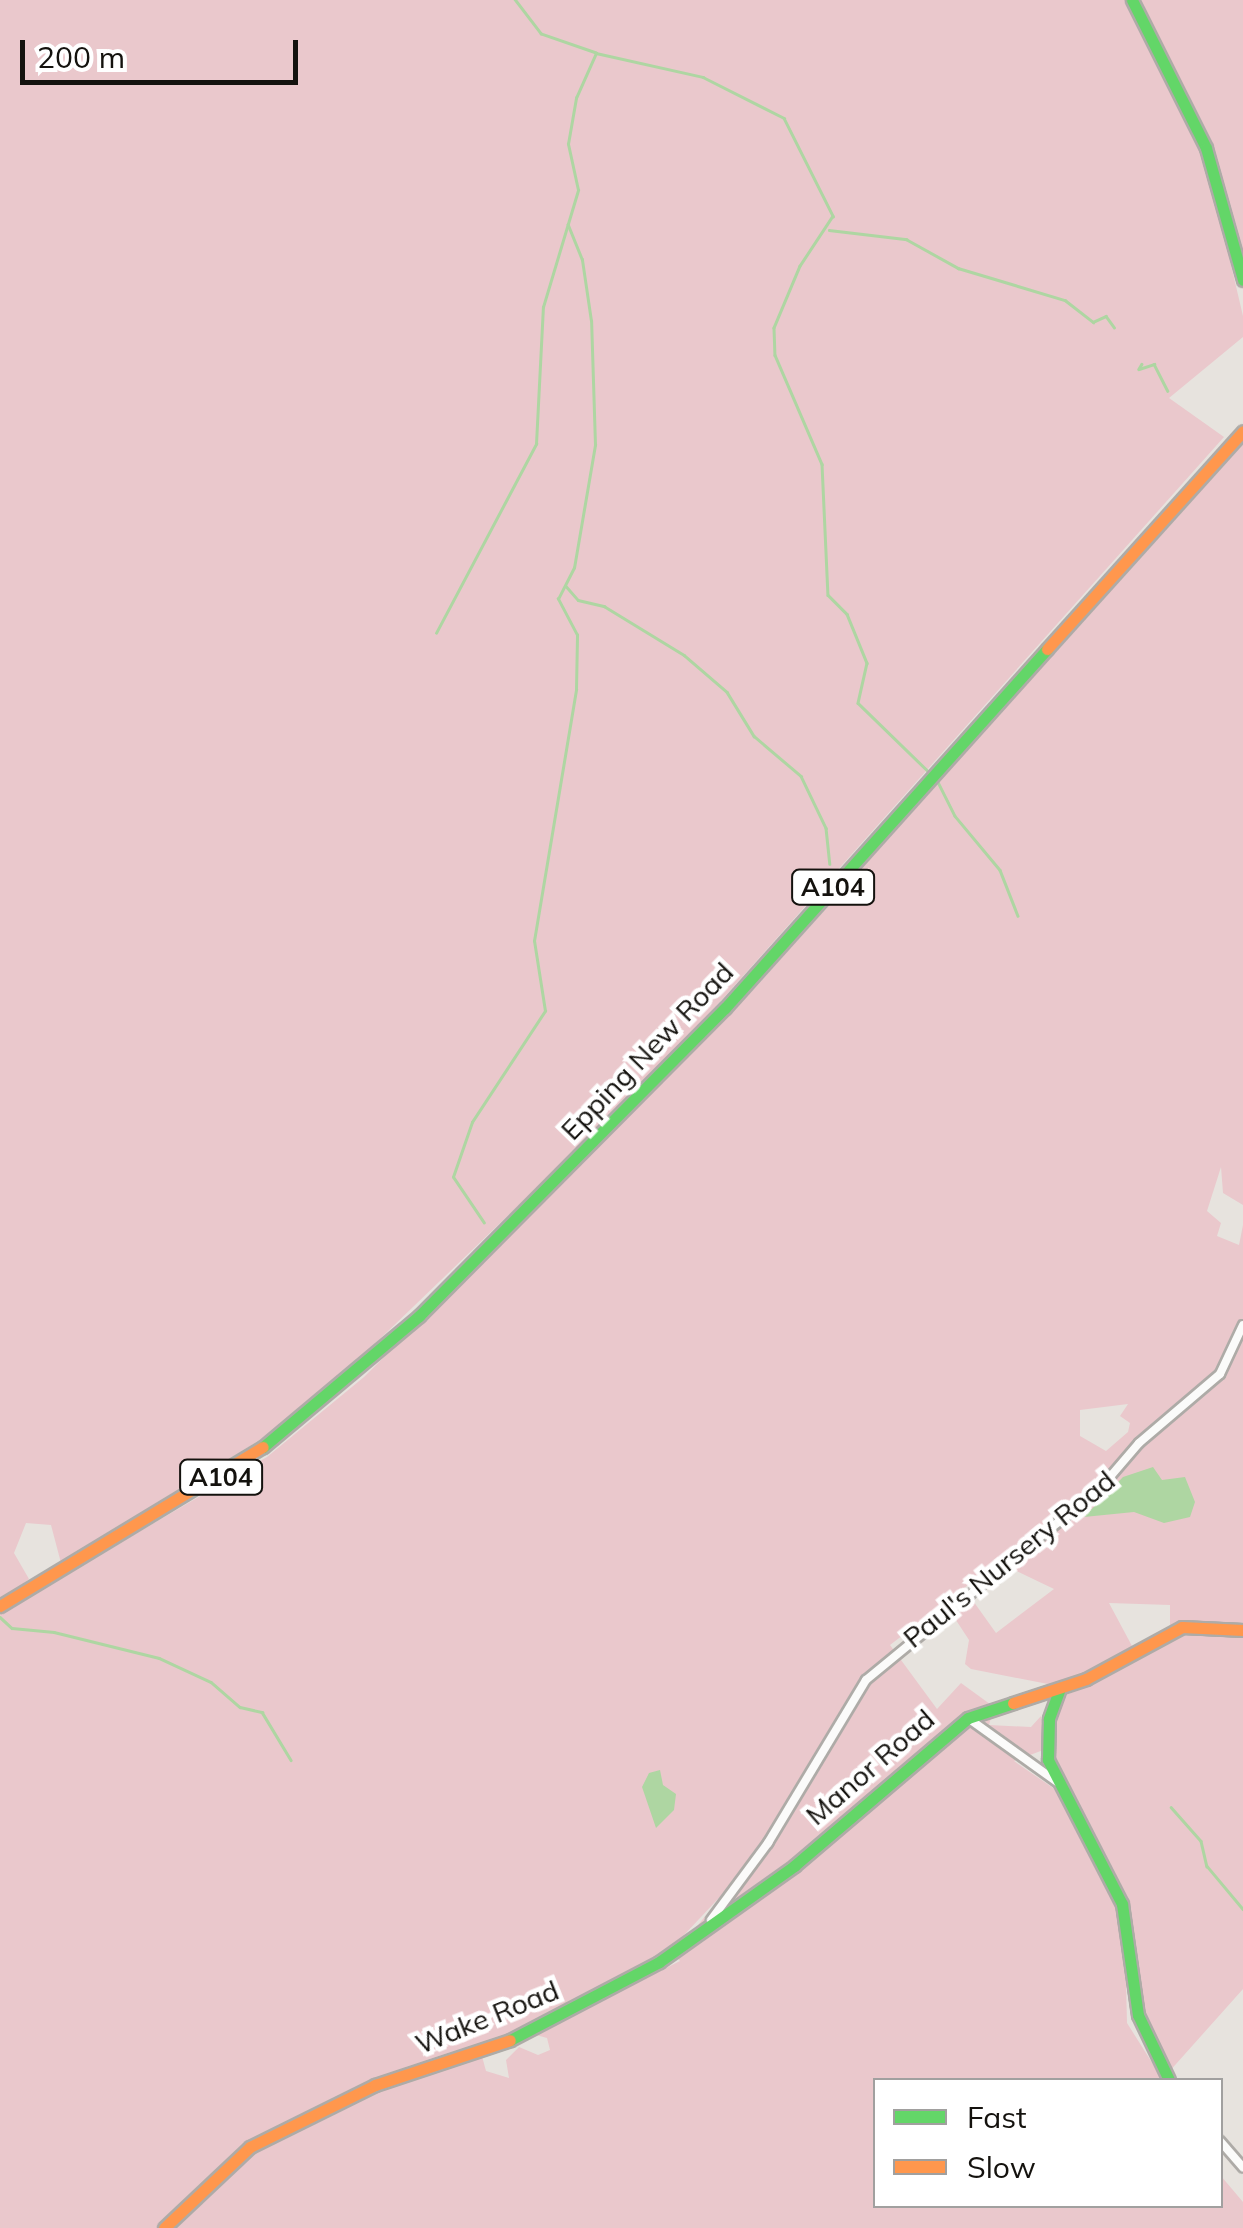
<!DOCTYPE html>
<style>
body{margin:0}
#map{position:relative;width:1243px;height:2228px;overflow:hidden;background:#e7e3de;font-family:Mulish,sans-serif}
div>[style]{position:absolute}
.green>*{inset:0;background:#eac8cc}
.water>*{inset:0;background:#aed6a2}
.stream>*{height:2.5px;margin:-1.25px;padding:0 1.25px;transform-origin:1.25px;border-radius:1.25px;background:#aed6a2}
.roads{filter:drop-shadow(2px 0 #aeaba7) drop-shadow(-2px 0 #aeaba7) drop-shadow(0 2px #aeaba7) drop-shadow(0 -2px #aeaba7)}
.street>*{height:8px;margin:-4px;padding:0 4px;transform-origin:4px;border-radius:4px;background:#fbfbfa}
.fast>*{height:11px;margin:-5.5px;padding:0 5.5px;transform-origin:5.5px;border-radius:5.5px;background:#63d668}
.slow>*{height:11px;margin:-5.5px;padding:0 5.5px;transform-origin:5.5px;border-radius:5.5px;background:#ff974d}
span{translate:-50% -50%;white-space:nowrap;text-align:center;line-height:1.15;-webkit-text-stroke:9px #fff;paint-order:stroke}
.shield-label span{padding:2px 8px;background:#fff;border:2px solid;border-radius:8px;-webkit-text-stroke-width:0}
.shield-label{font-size:25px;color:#14120e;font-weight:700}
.street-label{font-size:28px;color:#14120e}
.legend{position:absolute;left:873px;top:2078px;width:350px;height:130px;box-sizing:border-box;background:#fff;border:2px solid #a1a09f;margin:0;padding:12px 18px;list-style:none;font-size:30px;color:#14120e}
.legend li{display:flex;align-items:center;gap:20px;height:50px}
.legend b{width:50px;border:2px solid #a1a09f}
.scale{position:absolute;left:20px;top:40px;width:278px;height:45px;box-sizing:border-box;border:5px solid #14120e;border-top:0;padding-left:12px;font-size:30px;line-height:35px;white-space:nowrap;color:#14120e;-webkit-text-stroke:8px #fff;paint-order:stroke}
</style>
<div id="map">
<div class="green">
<div style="clip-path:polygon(0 0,1125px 0,1203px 146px,1243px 316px,1243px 337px,1169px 398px,1224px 437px,661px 1068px,303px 1413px,61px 1563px,51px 1525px,26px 1523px,14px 1553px,29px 1579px,0 1601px)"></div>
<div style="clip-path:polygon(1134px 0,1243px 0,1243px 278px,1212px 142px)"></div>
<div style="clip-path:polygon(evenodd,1243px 441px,1243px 1205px,1223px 1193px,1221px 1167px,1207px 1211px,1221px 1223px,1217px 1236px,1239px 1245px,1243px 1225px,1243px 1626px,1170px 1625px,1170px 1605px,1109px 1603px,1132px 1646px,1091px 1672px,1048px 1684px,971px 1669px,965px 1664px,969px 1640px,952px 1614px,971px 1598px,996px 1633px,1054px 1589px,998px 1562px,890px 1645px,937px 1709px,961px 1683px,994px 1707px,989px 1725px,1031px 1727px,1041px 1716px,1046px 1749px,1014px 1761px,1056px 1790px,1110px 1887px,1125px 1943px,1127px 2023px,1163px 2080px,876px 2080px,876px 2206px,1220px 2206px,1221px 2176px,1243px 2202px,1243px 2228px,0 2228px,0 1613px,267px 1457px,364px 1377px,756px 987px,1243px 441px,1128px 1404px,1120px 1416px,1130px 1423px,1128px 1432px,1106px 1451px,1080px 1436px,1080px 1410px,1128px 1404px,1243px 441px,731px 1885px,674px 1954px,680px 1961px,568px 2017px,565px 2008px,670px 1950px,731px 1885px,1243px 441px,522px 2031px,547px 2038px,550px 2050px,538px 2055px,519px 2047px,506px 2060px,509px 2078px,486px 2071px,480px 2049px,522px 2031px)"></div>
<div style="clip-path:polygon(1198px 1630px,1243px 1634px,1243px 1989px,1168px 2073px,1139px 2013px,1130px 1920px,1120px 1890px,1048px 1751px,1057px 1707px,1071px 1689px,1179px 1633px)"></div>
</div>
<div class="water">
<div style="clip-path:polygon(1153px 1467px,1162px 1480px,1185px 1477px,1195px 1502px,1190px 1517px,1164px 1523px,1134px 1512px,1084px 1517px,1123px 1477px)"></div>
<div style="clip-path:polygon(660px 1770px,663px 1785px,676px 1794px,674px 1810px,656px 1828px,642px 1787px,649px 1773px)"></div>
</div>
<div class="stream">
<div style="left:596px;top:53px;width:110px;rotate:12.6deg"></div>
<div style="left:703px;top:77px;width:91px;rotate:26.8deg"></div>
<div style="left:784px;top:118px;width:110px;rotate:63.4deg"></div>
<div style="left:833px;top:216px;width:60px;rotate:123.4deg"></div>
<div style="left:800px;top:266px;width:67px;rotate:112.8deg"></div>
<div style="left:774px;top:328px;width:27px;rotate:88deg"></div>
<div style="left:775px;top:355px;width:119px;rotate:66.7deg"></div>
<div style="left:822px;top:464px;width:131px;rotate:87.4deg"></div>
<div style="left:828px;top:595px;width:27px;rotate:45deg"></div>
<div style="left:847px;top:614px;width:53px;rotate:67.8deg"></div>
<div style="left:867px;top:663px;width:41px;rotate:102.7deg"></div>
<div style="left:858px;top:703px;width:100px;rotate:44.2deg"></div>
<div style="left:829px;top:230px;width:78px;rotate:6.7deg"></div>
<div style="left:906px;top:239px;width:60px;rotate:29.1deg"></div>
<div style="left:958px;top:268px;width:112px;rotate:16.7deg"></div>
<div style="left:1065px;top:300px;width:36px;rotate:38deg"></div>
<div style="left:1093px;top:322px;width:14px;rotate:-25deg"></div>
<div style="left:1106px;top:316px;width:14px;rotate:54deg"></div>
<div style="left:1142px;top:364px;width:6px;rotate:121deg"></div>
<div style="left:1139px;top:369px;width:16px;rotate:-18deg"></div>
<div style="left:1154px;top:364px;width:30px;rotate:63deg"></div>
<div style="left:566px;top:586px;width:18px;rotate:49deg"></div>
<div style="left:578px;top:600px;width:27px;rotate:13deg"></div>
<div style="left:604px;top:606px;width:94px;rotate:31.5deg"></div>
<div style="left:684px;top:655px;width:57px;rotate:40.7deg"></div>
<div style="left:727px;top:692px;width:52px;rotate:58.5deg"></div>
<div style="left:754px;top:736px;width:62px;rotate:40.4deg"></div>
<div style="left:801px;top:776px;width:58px;rotate:64.3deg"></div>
<div style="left:826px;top:828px;width:36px;rotate:84deg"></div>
<div style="left:436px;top:633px;width:214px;rotate:-62.1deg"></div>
<div style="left:536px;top:444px;width:137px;rotate:-87.1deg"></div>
<div style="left:543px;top:307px;width:122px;rotate:-73.3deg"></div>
<div style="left:578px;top:190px;width:47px;rotate:-102.3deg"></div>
<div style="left:568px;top:144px;width:47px;rotate:-80.1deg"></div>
<div style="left:576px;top:98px;width:49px;rotate:-66deg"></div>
<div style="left:596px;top:53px;width:58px;rotate:-160.9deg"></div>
<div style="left:541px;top:34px;width:43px;rotate:-127.4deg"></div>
<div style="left:936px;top:778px;width:42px;rotate:63.4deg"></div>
<div style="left:955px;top:816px;width:70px;rotate:50.2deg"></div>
<div style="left:1000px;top:870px;width:49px;rotate:68.6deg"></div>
<div style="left:484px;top:1223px;width:55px;rotate:-124deg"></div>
<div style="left:453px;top:1177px;width:58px;rotate:-70.9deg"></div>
<div style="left:472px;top:1122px;width:133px;rotate:-56.7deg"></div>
<div style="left:545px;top:1011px;width:71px;rotate:-98.9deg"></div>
<div style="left:534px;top:941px;width:255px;rotate:-80.5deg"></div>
<div style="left:576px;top:689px;width:54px;rotate:-88.9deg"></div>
<div style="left:577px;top:635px;width:41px;rotate:-117.8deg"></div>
<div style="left:558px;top:599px;width:35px;rotate:-63deg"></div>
<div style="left:574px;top:568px;width:125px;rotate:-80.3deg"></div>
<div style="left:595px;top:445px;width:124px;rotate:-91.8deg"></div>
<div style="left:591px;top:321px;width:62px;rotate:-98.4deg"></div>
<div style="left:582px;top:260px;width:38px;rotate:-112deg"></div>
<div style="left:0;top:1617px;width:16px;rotate:43deg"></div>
<div style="left:12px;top:1628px;width:42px;rotate:5.4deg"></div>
<div style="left:54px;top:1632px;width:108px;rotate:13.9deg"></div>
<div style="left:159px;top:1658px;width:57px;rotate:24.8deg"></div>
<div style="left:211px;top:1682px;width:38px;rotate:41deg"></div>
<div style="left:240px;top:1707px;width:23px;rotate:13deg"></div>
<div style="left:262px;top:1712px;width:56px;rotate:58.9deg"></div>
<div style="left:1171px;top:1807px;width:45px;rotate:48.6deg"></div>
<div style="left:1201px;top:1841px;width:26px;rotate:77deg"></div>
<div style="left:1207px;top:1866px;width:56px;rotate:50.1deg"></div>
</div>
<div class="roads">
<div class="street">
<div style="left:968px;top:1718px;width:110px;rotate:35.7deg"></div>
<div style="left:711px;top:1920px;width:96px;rotate:-53.5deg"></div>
<div style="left:768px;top:1843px;width:190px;rotate:-59deg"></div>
<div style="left:866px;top:1680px;width:307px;rotate:-39.4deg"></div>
<div style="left:1103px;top:1485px;width:55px;rotate:-49.4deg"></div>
<div style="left:1139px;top:1443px;width:106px;rotate:-40.4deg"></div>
<div style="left:1220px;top:1374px;width:54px;rotate:-64.9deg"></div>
<div style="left:1220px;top:2141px;width:35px;rotate:49deg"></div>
</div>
<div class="fast">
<div style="left:1132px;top:0;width:165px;rotate:63.4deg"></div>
<div style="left:1206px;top:148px;width:137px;rotate:74.3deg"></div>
<div style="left:263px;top:1447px;width:204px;rotate:-40deg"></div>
<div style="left:419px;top:1316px;width:434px;rotate:-45.2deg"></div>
<div style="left:725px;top:1008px;width:482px;rotate:-48.1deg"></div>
<div style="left:1060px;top:1688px;width:33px;rotate:110deg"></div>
<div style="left:1049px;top:1719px;width:41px;rotate:91.4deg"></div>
<div style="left:1048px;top:1760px;width:162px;rotate:62.8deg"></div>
<div style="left:1122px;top:1904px;width:112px;rotate:81.8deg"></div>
<div style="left:1138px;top:2015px;width:72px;rotate:64.5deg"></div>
<div style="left:510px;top:2040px;width:168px;rotate:-27.6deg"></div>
<div style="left:659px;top:1962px;width:166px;rotate:-35.4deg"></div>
<div style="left:794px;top:1866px;width:228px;rotate:-40.4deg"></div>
<div style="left:968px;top:1718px;width:47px;rotate:-18.4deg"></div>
</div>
<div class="slow">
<div style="left:1047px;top:649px;width:293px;rotate:-48deg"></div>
<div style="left:0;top:1606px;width:307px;rotate:-31.2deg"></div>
<div style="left:1013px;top:1703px;width:77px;rotate:-18.2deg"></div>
<div style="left:1086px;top:1679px;width:109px;rotate:-28.4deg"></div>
<div style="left:1182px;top:1627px;width:61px;rotate:2.8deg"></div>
<div style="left:164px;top:2228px;width:118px;rotate:-43.3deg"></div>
<div style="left:250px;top:2147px;width:140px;rotate:-26.4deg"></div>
<div style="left:375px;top:2085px;width:142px;rotate:-18.4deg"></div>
</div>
</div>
<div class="shield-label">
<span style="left:833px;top:887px">A104</span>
<span style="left:221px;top:1477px">A104</span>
</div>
<div class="street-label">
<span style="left:647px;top:1051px;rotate:-46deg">Epping New Road</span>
<span style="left:1009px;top:1559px;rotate:-39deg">Paul's Nursery Road</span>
<span style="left:870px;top:1767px;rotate:-41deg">Manor Road</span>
<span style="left:487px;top:2017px;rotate:-22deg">Wake Road</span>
</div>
<ul class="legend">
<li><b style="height:12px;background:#63d668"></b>Fast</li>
<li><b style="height:12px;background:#ff974d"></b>Slow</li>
</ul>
<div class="scale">200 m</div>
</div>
